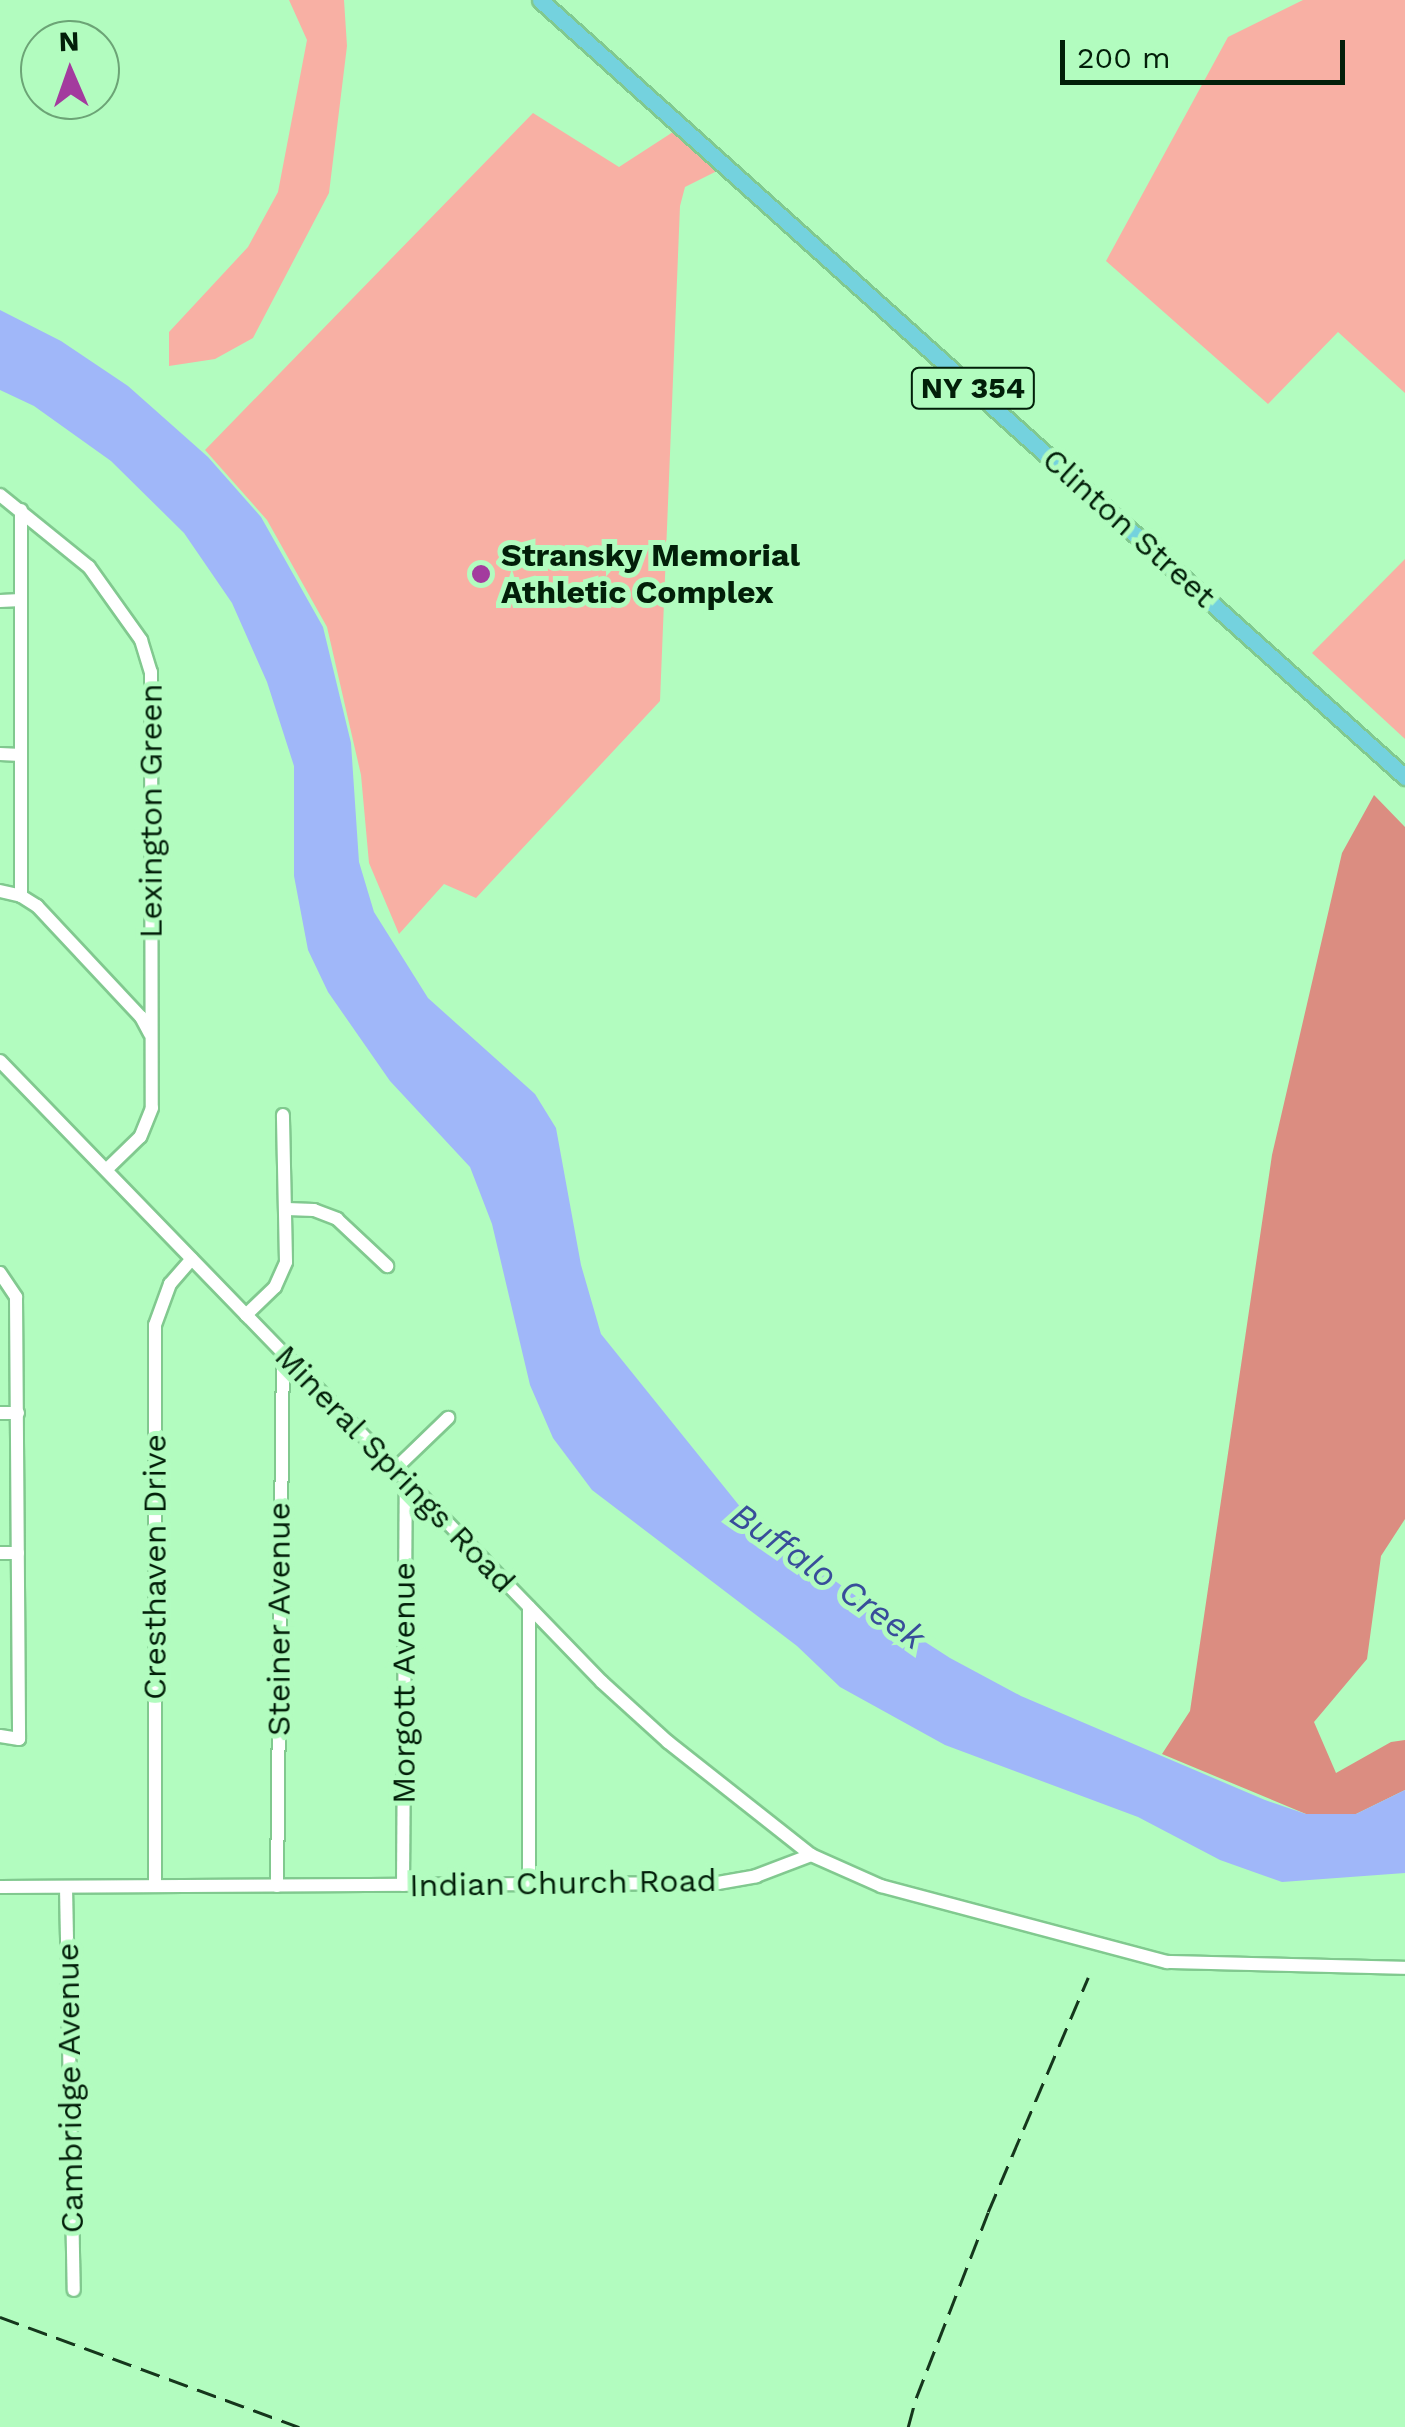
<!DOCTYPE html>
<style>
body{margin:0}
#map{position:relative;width:1405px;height:2427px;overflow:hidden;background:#b2fcbf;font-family:"Work Sans",sans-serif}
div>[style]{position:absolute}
.green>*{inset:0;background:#f8b0a4}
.forest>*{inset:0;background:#db8d81}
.water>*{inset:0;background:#a0b7f9}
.roads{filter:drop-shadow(2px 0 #81c98f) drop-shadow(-2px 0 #81c98f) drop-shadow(0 2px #81c98f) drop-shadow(0 -2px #81c98f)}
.minor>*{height:12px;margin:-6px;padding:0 6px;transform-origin:6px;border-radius:6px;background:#fff}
.major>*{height:15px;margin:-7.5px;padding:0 7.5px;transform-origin:7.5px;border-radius:7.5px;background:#74d2de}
.rail>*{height:2.5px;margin-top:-1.25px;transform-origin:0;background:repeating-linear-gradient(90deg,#15361c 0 20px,transparent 0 30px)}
.dots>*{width:28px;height:28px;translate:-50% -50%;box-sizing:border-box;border:5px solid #b2fcbf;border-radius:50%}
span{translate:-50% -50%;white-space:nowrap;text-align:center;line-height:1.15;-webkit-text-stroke:10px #b2fcbf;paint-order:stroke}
.shield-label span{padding:2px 8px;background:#b2fcbf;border:2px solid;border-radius:8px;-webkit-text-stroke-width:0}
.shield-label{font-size:30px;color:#021f09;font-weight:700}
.street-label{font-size:32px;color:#021f09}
.poi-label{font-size:32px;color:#021f09;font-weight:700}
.left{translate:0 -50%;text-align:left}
.water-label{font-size:35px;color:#384d9a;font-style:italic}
.north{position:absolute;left:20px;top:20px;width:100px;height:100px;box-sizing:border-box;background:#b2fcbf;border:2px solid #6ca476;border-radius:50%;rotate:358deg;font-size:28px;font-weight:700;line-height:40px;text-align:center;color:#021f09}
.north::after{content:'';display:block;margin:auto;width:35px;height:45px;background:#a33b9e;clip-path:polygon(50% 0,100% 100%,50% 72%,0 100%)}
.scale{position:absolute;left:1060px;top:40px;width:285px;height:45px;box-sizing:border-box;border:5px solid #021f09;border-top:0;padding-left:12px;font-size:30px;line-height:35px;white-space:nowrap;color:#021f09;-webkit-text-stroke:8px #b2fcbf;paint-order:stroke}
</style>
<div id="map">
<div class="green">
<div style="clip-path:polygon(289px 0,344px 0,347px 46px,329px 193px,253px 338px,215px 359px,169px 366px,169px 332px,248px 247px,278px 192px,307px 40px)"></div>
<div style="clip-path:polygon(1303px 0,1405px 0,1405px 393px,1338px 332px,1268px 404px,1106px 261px,1228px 37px)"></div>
<div style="clip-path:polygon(533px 113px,619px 167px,673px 132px,717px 171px,685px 187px,680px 206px,660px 701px,476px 898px,444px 884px,399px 934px,369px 863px,361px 775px,327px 627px,267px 520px,205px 450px)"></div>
<div style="clip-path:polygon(1405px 559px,1405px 739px,1312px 653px)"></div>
</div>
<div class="forest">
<div style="clip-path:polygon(1374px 795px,1405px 827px,1405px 1519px,1381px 1556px,1367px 1659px,1314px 1722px,1336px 1773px,1391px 1742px,1405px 1740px,1405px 1790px,1356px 1814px,1306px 1814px,1162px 1754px,1190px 1711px,1272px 1155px,1342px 853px)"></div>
</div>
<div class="water">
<div style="clip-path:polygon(0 310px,61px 341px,128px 386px,208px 457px,261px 517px,323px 627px,351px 743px,359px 862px,374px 912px,428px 998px,535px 1094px,556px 1128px,581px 1265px,601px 1334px,750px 1519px,871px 1607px,950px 1658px,1021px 1696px,1265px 1800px,1306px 1814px,1356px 1814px,1405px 1790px,1405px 1873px,1282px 1882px,1220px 1860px,1138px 1817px,945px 1745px,840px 1687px,797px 1646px,592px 1490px,553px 1438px,530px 1385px,492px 1224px,470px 1167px,390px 1081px,328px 992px,308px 950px,294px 876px,294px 766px,267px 682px,232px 603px,184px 533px,111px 461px,34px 406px,0 390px)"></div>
</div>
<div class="roads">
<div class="minor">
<div style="left:0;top:495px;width:114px;rotate:39deg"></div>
<div style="left:89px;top:567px;width:90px;rotate:54.5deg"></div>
<div style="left:141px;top:640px;width:34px;rotate:73deg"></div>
<div style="left:151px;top:672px;width:436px;rotate:89.9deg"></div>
<div style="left:152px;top:1108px;width:31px;rotate:112deg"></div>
<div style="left:140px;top:1137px;width:47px;rotate:135.9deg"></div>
<div style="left:21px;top:510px;width:386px;rotate:90deg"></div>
<div style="left:0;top:601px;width:21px;rotate:-3deg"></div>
<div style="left:0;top:754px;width:21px;rotate:3deg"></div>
<div style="left:0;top:891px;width:22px;rotate:13deg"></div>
<div style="left:21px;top:896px;width:19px;rotate:32deg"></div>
<div style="left:37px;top:906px;width:152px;rotate:46.9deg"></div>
<div style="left:141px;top:1017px;width:19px;rotate:62deg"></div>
<div style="left:0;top:1061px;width:865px;rotate:45.89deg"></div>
<div style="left:602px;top:1682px;width:89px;rotate:42.3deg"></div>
<div style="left:668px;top:1742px;width:182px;rotate:38.3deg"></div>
<div style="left:811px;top:1855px;width:77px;rotate:23.9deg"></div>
<div style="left:881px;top:1886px;width:296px;rotate:14.9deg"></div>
<div style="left:1167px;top:1962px;width:238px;rotate:1.4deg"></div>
<div style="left:287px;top:1209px;width:27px;rotate:2deg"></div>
<div style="left:314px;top:1210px;width:25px;rotate:21deg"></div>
<div style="left:337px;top:1219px;width:69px;rotate:43.2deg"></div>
<div style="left:0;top:1273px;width:29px;rotate:56deg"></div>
<div style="left:16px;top:1297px;width:442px;rotate:89.6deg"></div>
<div style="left:19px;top:1739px;width:19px;rotate:-171deg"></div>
<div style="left:246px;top:1315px;width:40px;rotate:-44deg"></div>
<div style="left:275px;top:1287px;width:27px;rotate:-66deg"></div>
<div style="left:286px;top:1262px;width:147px;rotate:-91.2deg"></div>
<div style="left:0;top:1413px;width:18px"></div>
<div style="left:395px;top:1469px;width:74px;rotate:-43.9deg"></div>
<div style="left:0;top:1553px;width:18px"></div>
<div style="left:529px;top:1883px;width:276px;rotate:-90deg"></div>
<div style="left:403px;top:1885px;width:405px;rotate:-89.6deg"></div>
<div style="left:155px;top:1886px;width:561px;rotate:-90deg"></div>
<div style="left:155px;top:1325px;width:44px;rotate:-69.9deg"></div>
<div style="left:170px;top:1284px;width:33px;rotate:-49deg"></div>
<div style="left:277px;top:1886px;width:533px;rotate:-89.36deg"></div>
<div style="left:0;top:1887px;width:718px;rotate:-0.32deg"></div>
<div style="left:718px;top:1883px;width:39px;rotate:-10deg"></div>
<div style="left:756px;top:1876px;width:59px;rotate:-20.9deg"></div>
<div style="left:66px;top:1887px;width:403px;rotate:88.9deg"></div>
</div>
<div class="major">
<div style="left:540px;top:0;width:1163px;rotate:41.93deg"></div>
</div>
</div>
<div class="rail">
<div style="left:0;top:2317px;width:319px;rotate:20.2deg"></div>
<div style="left:908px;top:2427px;width:30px;rotate:-75deg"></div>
<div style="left:916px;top:2398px;width:199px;rotate:-68.8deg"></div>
<div style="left:988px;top:2212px;width:255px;rotate:-66.9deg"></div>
</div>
<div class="dots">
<div style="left:481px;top:574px;background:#a33b9e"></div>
</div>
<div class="shield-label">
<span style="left:973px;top:388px">NY 354</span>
</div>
<div class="street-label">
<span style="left:1129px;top:528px;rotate:42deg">Clinton Street</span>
<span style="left:151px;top:811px;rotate:-90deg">Lexington Green</span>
<span style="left:395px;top:1469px;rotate:46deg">Mineral Springs Road</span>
<span style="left:155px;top:1567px;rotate:-90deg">Cresthaven Drive</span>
<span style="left:279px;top:1619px;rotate:-90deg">Steiner Avenue</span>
<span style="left:404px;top:1683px;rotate:-90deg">Morgott Avenue</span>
<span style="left:563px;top:1883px;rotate:-1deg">Indian Church Road</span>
<span style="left:70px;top:2088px;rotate:-91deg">Cambridge Avenue</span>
</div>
<div class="poi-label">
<span class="left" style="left:501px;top:574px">Stransky Memorial<br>Athletic Complex</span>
</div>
<div class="water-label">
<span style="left:828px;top:1576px;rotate:35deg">Buffalo Creek</span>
</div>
<div class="north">N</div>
<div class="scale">200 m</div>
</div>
